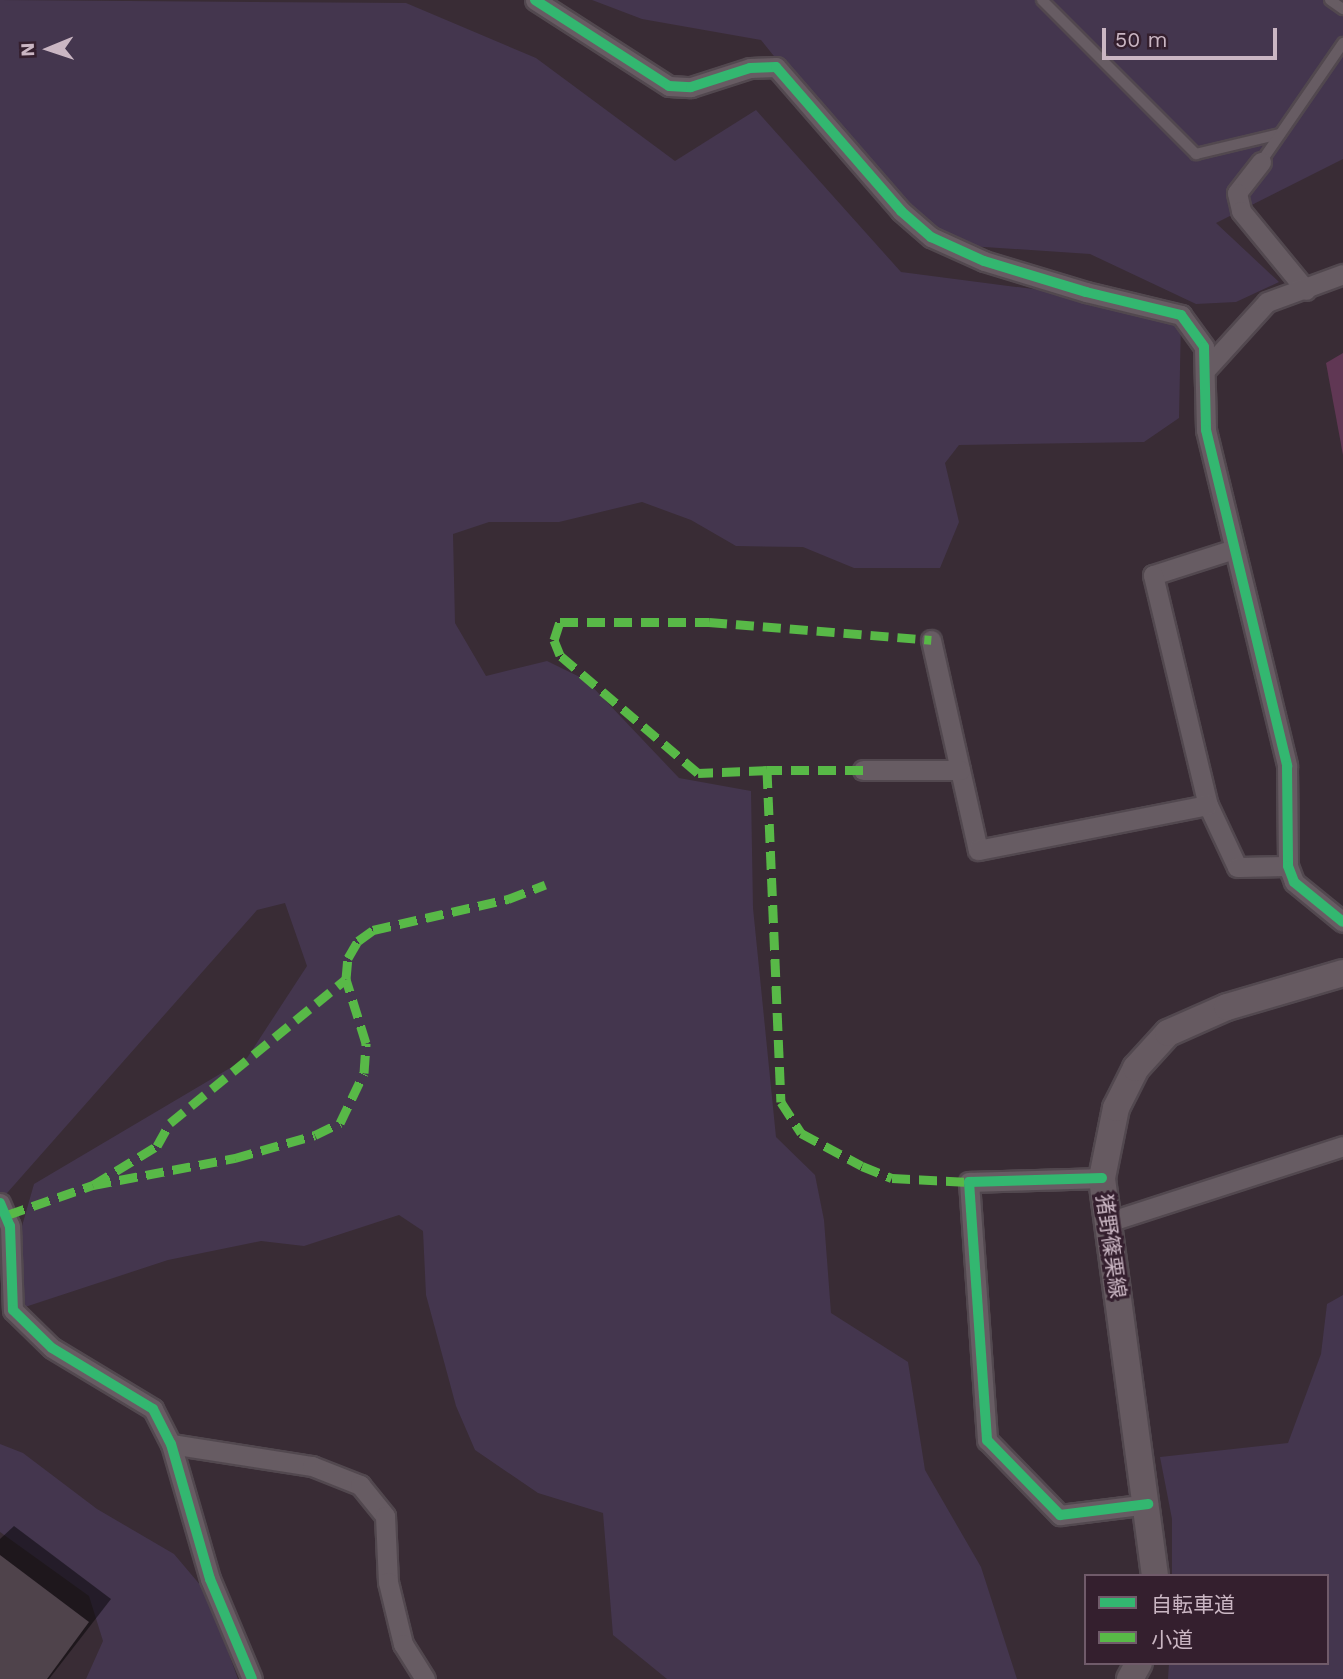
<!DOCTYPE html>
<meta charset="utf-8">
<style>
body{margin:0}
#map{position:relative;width:1343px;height:1679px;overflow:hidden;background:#392c35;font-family:"Work Sans","Noto Sans JP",sans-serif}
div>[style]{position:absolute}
.green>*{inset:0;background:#44364e}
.water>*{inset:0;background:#603754}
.shadow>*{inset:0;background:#0007}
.building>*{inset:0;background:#4f434b}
.roads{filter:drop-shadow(2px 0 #52484f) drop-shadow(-2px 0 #52484f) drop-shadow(0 2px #52484f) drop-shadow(0 -2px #52484f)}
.lane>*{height:10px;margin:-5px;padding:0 5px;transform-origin:5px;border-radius:5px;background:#675c63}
.street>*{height:19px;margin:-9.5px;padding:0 9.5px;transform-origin:9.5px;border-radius:9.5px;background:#675c63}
.secondary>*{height:26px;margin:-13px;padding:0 13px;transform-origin:13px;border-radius:13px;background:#665a61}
.quiet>*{height:9px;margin-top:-4.5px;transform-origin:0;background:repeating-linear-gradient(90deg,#58b947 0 18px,transparent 0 27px)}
.cycleway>*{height:10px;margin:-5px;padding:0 5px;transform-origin:5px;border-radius:5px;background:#33b770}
span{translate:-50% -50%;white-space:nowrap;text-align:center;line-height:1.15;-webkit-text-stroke:6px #341f2e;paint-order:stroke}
.street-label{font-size:21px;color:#cab6c3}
.legend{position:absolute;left:1084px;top:1574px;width:245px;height:91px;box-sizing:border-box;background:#341f2e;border:2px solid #705b6a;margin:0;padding:9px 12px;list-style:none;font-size:21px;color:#cab6c3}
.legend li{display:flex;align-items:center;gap:14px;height:35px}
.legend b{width:35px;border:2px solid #705b6a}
.north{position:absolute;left:14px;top:14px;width:70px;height:70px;-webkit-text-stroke:5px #341f2e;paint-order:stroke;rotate:268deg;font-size:19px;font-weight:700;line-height:28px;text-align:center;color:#cab6c3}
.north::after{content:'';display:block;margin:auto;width:24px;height:32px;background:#cab6c3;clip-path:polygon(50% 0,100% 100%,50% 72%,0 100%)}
.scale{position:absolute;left:1102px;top:28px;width:175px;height:32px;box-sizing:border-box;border:4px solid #cab6c3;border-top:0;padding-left:9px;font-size:21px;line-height:24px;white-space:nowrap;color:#cab6c3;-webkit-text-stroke:5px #341f2e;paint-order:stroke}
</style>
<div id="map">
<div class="green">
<div style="clip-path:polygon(0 0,406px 3px,536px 58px,675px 161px,756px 110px,901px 272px,1164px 306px,1181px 319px,1179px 418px,1144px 442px,959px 445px,945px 463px,959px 522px,940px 568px,854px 568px,803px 547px,736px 546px,691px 520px,642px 502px,559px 522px,489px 522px,453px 534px,455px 623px,486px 676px,547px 661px,586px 680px,679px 778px,751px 791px,753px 908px,776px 1137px,815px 1175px,824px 1220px,831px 1313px,908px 1362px,925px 1470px,981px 1567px,1017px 1679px,667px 1679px,613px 1635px,603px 1513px,538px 1493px,475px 1450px,456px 1406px,426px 1295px,423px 1231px,399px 1215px,304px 1246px,261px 1241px,168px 1260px,22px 1308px,16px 1247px,34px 1184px,247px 1058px,307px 966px,285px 903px,257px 910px,0 1201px)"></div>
<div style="clip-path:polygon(592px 0,1343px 0,1343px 159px,1216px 223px,1279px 282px,1236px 302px,1196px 304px,1090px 254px,924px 243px,761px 40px,642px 19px)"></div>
<div style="clip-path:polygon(1343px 1295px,1343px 1679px,1168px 1679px,1169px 1663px,1327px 1663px,1327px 1576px,1172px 1576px,1172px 1519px,1160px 1457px,1288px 1443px,1321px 1354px,1327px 1304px)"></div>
<div style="clip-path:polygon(0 1444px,23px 1453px,97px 1509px,174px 1554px,207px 1593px,238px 1679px,86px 1679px,103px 1641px,89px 1596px,0 1532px)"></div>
</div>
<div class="water">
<div style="clip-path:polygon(1343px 353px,1343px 455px,1326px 363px)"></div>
</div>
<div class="shadow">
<div style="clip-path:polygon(14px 1526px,111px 1599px,49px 1679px,0 1679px,0 1539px)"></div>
</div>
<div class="building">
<div style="clip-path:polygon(0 1555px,89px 1622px,47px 1679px,0 1679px)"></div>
</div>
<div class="roads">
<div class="lane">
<div style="left:1042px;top:0;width:218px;rotate:45deg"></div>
<div style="left:1196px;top:154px;width:86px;rotate:-13.4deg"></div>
<div style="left:1330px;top:0;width:16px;rotate:35deg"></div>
<div style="left:1261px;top:162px;width:145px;rotate:-55.4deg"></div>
</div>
<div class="street">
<div style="left:535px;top:0;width:159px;rotate:32.7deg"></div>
<div style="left:669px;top:86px;width:22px;rotate:3deg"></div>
<div style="left:691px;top:87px;width:62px;rotate:-17.9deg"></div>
<div style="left:750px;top:68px;width:26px;rotate:-2deg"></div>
<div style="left:776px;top:67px;width:191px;rotate:49deg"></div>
<div style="left:901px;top:211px;width:40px;rotate:41deg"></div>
<div style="left:931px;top:237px;width:58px;rotate:24.4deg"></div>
<div style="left:984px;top:261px;width:107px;rotate:16.9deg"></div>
<div style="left:1086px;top:292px;width:98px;rotate:13.6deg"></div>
<div style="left:1181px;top:315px;width:39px;rotate:54deg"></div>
<div style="left:1204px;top:347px;width:83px;rotate:88.6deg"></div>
<div style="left:1206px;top:430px;width:346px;rotate:76.4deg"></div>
<div style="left:1287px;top:766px;width:100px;rotate:89.4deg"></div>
<div style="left:1288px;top:866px;width:17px;rotate:69deg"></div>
<div style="left:1294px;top:882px;width:63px;rotate:39.2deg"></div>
<div style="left:1261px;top:162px;width:39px;rotate:128deg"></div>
<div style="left:1237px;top:193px;width:18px;rotate:77deg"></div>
<div style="left:1241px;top:211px;width:102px;rotate:50.6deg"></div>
<div style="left:1207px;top:368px;width:89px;rotate:-47.7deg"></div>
<div style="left:1267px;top:302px;width:81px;rotate:-20.2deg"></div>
<div style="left:1234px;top:549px;width:85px;rotate:162.2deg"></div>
<div style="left:1153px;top:575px;width:236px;rotate:76.6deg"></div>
<div style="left:1208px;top:805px;width:68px;rotate:64.9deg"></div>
<div style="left:1237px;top:867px;width:51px;rotate:-1.1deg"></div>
<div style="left:931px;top:640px;width:215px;rotate:77.4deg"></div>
<div style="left:978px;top:850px;width:234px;rotate:-11.1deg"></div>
<div style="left:863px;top:770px;width:97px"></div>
<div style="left:1102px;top:1178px;width:133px;rotate:178.3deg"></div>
<div style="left:969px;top:1182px;width:259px;rotate:86deg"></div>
<div style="left:987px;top:1440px;width:105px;rotate:45.8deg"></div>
<div style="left:1060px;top:1515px;width:89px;rotate:-7.1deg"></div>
<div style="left:0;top:1203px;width:25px;rotate:67deg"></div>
<div style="left:10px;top:1226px;width:84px;rotate:88deg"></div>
<div style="left:13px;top:1310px;width:54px;rotate:44.3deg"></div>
<div style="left:52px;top:1348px;width:118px;rotate:31.1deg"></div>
<div style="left:153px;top:1409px;width:39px;rotate:63deg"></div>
<div style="left:171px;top:1444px;width:141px;rotate:73.9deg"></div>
<div style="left:210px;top:1579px;width:108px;rotate:67.2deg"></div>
<div style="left:1108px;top:1222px;width:247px;rotate:-17.9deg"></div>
<div style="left:171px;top:1444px;width:143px;rotate:8.9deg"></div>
<div style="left:312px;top:1466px;width:52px;rotate:21.6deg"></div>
<div style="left:360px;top:1485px;width:40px;rotate:51deg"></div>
<div style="left:385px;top:1516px;width:66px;rotate:87.4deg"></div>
<div style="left:388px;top:1582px;width:64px;rotate:76.4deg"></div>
<div style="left:403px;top:1644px;width:41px;rotate:57.8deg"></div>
</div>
<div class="secondary">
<div style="left:1155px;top:1576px;width:402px;rotate:-97.6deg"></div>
<div style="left:1102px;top:1178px;width:71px;rotate:-78.7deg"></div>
<div style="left:1116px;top:1108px;width:45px;rotate:-63.4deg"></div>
<div style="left:1136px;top:1068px;width:47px;rotate:-47.6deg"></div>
<div style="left:1168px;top:1033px;width:64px;rotate:-23.8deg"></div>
<div style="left:1227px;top:1007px;width:121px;rotate:-16.3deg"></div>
<div style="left:1130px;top:1679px;width:18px;rotate:-61deg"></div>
</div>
</div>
<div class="quiet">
<div style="left:767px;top:770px;width:69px;rotate:177.5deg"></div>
<div style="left:698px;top:773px;width:182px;rotate:-139.5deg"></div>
<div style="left:560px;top:655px;width:16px;rotate:-112deg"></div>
<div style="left:554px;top:640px;width:19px;rotate:-72deg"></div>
<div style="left:560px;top:622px;width:149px"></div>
<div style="left:709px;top:622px;width:223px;rotate:4.6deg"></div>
<div style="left:863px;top:770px;width:96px;rotate:180deg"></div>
<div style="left:767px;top:770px;width:332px;rotate:87.6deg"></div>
<div style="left:781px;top:1102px;width:37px;rotate:57deg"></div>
<div style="left:801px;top:1133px;width:69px;rotate:28.4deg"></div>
<div style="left:862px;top:1166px;width:32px;rotate:22deg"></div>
<div style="left:892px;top:1178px;width:77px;rotate:3deg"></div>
<div style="left:93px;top:1185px;width:145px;rotate:-10.8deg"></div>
<div style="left:235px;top:1158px;width:83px;rotate:-16deg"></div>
<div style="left:315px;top:1135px;width:28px;rotate:-26deg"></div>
<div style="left:340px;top:1123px;width:55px;rotate:-64.4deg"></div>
<div style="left:364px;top:1073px;width:30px;rotate:-86deg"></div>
<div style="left:366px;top:1043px;width:67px;rotate:-107.4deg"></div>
<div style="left:346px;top:979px;width:21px;rotate:-85deg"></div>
<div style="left:348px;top:958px;width:20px;rotate:-60deg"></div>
<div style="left:358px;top:941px;width:19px;rotate:-36deg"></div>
<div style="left:373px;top:930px;width:139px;rotate:-12.9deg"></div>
<div style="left:508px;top:899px;width:40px;rotate:-21deg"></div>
<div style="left:7px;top:1215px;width:91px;rotate:-19.2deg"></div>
<div style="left:93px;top:1185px;width:75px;rotate:-31.4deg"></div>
<div style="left:157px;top:1146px;width:26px;rotate:-61deg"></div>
<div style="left:170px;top:1123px;width:227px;rotate:-39.3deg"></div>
</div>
<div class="cycleway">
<div style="left:535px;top:0;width:159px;rotate:32.7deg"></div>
<div style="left:669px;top:86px;width:22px;rotate:3deg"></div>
<div style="left:691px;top:87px;width:62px;rotate:-17.9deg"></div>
<div style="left:750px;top:68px;width:26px;rotate:-2deg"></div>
<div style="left:776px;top:67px;width:191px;rotate:49deg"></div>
<div style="left:901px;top:211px;width:40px;rotate:41deg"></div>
<div style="left:931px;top:237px;width:58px;rotate:24.4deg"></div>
<div style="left:984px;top:261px;width:107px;rotate:16.9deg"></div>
<div style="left:1086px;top:292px;width:98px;rotate:13.6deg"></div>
<div style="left:1181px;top:315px;width:39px;rotate:54deg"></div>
<div style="left:1204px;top:347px;width:83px;rotate:88.6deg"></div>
<div style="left:1206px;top:430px;width:346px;rotate:76.4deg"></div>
<div style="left:1287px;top:766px;width:100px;rotate:89.4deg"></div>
<div style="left:1288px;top:866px;width:17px;rotate:69deg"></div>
<div style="left:1294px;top:882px;width:63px;rotate:39.2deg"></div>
<div style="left:1102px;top:1178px;width:133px;rotate:178.3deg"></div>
<div style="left:969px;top:1182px;width:259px;rotate:86deg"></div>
<div style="left:987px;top:1440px;width:105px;rotate:45.8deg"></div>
<div style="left:1060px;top:1515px;width:89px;rotate:-7.1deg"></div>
<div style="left:0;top:1203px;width:25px;rotate:67deg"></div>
<div style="left:10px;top:1226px;width:84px;rotate:88deg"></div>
<div style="left:13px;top:1310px;width:54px;rotate:44.3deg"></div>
<div style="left:52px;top:1348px;width:118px;rotate:31.1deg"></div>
<div style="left:153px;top:1409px;width:39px;rotate:63deg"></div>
<div style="left:171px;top:1444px;width:141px;rotate:73.9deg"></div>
<div style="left:210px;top:1579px;width:108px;rotate:67.2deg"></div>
</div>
<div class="street-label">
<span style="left:1111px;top:1246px;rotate:82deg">猪野篠栗線</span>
</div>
<ul class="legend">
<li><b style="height:9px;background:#33b770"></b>自転車道</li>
<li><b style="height:9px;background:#58b947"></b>小道</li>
</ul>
<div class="north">N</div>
<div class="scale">50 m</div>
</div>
